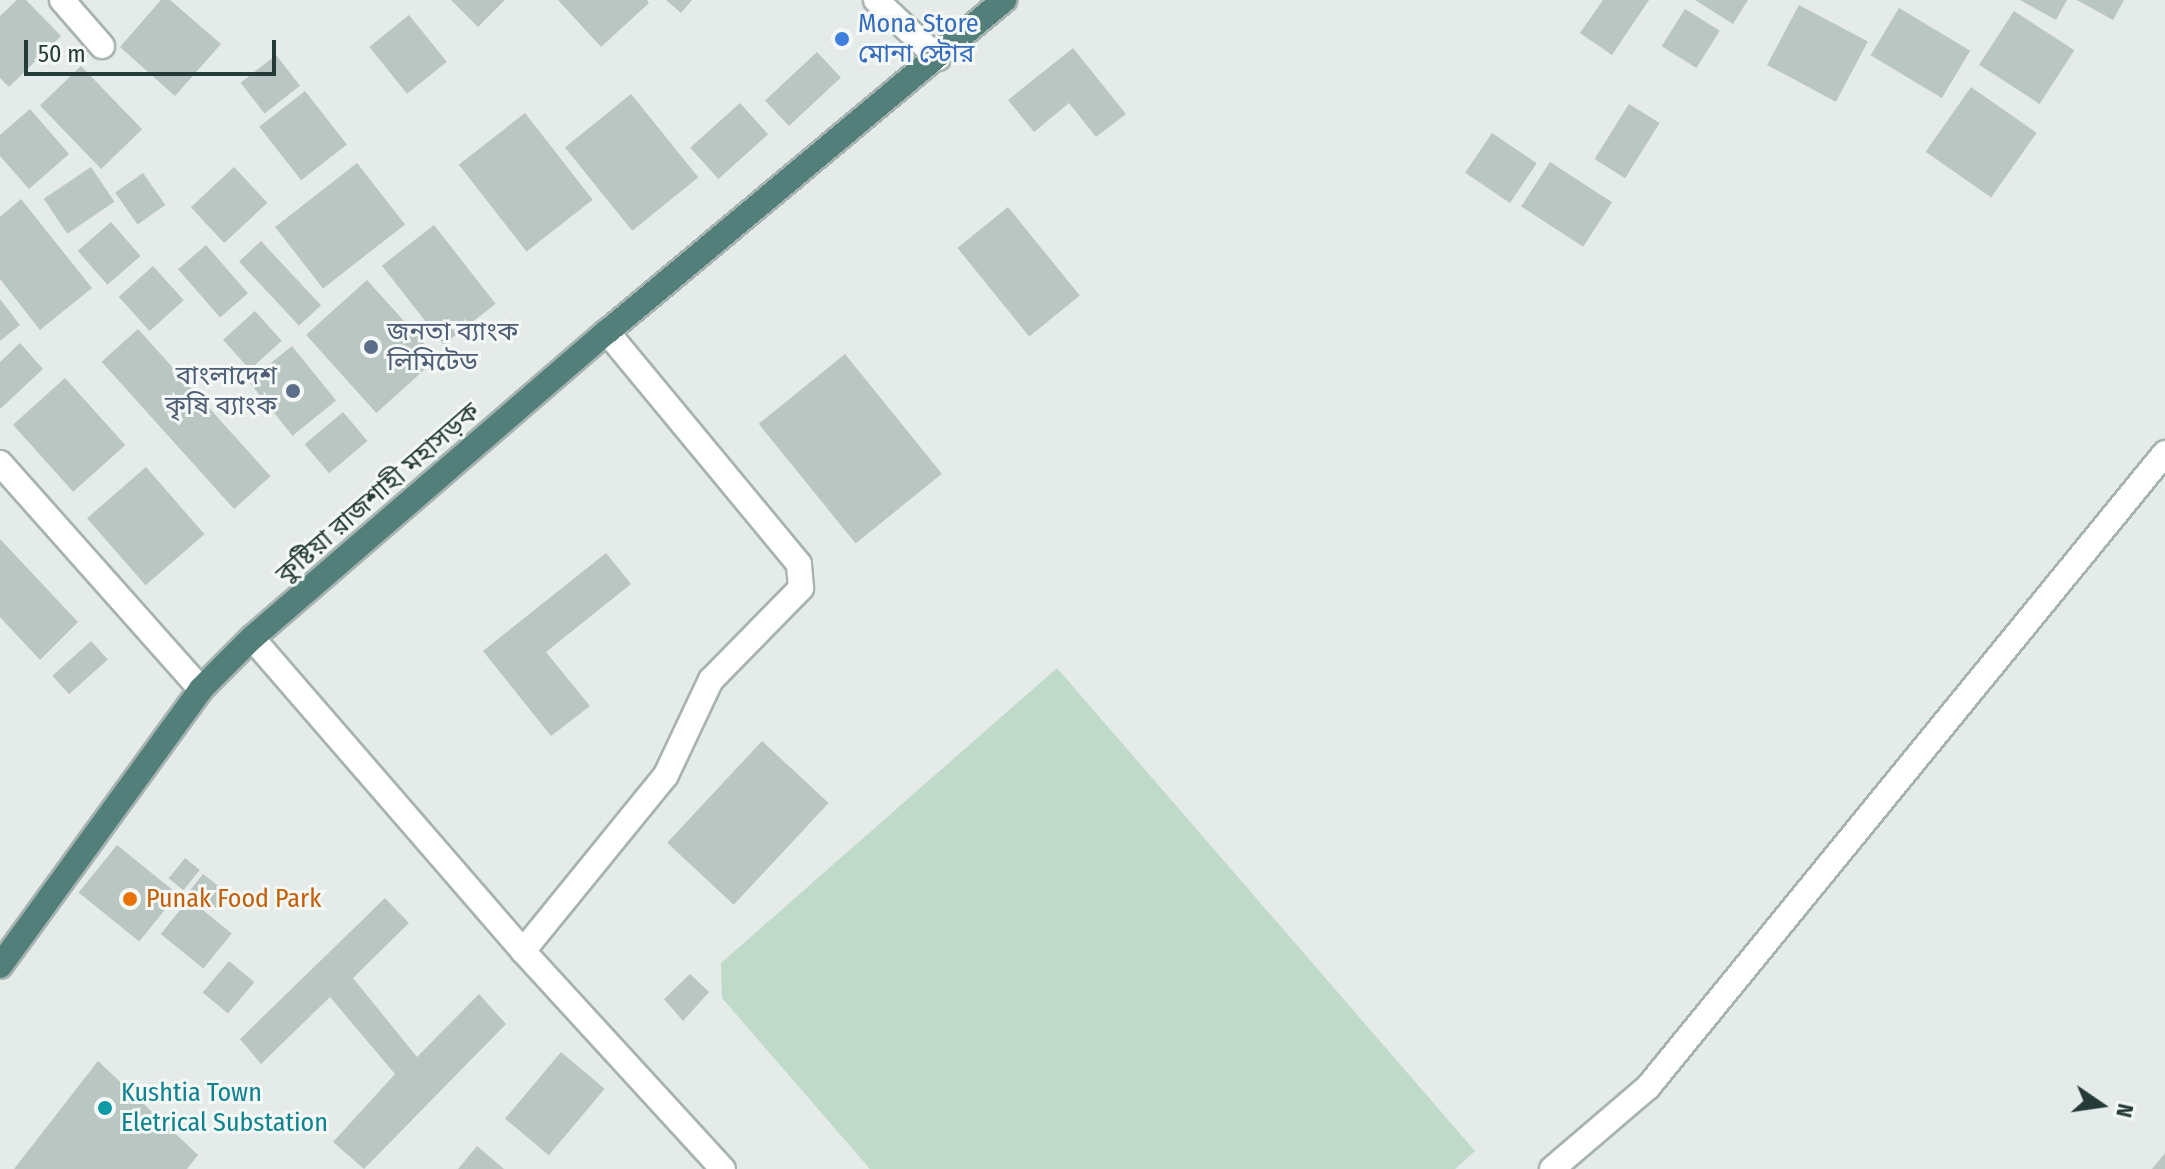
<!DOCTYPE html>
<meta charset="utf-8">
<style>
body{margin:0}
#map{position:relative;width:2165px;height:1169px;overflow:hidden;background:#e4ebe9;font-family:"Fira Sans Condensed","Noto Sans Bengali",sans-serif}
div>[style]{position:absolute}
.green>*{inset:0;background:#bfdac9}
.building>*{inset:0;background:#b9c6c2;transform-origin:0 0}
.roads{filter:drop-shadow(2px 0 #a7b3b0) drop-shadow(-2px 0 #a7b3b0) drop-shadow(0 2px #a7b3b0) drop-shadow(0 -2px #a7b3b0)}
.minor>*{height:24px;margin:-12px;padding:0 12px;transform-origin:12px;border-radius:12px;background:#fff}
.trunk>*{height:24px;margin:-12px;padding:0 12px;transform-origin:12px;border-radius:12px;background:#527f7a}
.dots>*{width:22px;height:22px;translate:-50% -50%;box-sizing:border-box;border:4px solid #f4f8f6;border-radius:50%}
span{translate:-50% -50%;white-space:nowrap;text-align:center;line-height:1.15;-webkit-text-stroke:6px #f4f8f6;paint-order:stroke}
.shop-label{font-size:26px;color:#366cbe}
.left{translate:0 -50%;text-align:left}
.service-label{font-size:26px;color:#4e5e75}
.right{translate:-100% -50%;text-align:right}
.street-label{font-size:26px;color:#253b37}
.food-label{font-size:26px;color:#c56008}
.culture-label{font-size:26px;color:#0d838f}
.north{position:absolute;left:2061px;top:1065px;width:80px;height:80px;-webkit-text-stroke:6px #f4f8f6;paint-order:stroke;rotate:103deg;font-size:22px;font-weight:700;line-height:32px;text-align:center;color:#253b37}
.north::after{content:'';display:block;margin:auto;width:28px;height:36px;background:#253b37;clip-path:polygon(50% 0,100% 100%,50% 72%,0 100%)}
.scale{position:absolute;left:24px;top:40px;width:252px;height:36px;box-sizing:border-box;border:4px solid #253b37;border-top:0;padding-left:10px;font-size:24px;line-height:28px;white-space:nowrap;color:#253b37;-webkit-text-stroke:6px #f4f8f6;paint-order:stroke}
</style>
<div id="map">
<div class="green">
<div style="clip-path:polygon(1057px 668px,1475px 1151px,1455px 1169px,870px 1169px,722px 998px,721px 963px)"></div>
</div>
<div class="building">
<div style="clip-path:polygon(17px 0,26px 0,61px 36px,9px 87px,0 78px,0 16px)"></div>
<div style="clip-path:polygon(161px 0,170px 0,221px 44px,175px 96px,120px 47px)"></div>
<div style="clip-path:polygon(451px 0,505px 0,478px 27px)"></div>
<div style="clip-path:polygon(558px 0,647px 0,649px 3px,601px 47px)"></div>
<div style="clip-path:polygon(666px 0,692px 0,681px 13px)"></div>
<div style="clip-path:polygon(1603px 0,1649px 0,1612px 55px,1580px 33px)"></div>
<div style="clip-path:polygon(1695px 0,1748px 0,1733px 24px)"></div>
<div style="clip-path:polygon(2020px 0,2067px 0,2056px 20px)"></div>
<div style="clip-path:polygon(2077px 0,2124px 0,2113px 20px)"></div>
<div style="left:1799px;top:5px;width:78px;height:68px;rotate:28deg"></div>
<div style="left:1899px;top:8px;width:83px;height:55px;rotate:31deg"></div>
<div style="left:1685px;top:9px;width:41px;height:44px;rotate:32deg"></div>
<div style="left:2014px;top:11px;width:72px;height:64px;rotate:33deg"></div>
<div style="left:409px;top:15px;width:60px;height:51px;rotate:51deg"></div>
<div style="clip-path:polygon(1073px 48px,1126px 114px,1096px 137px,1069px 103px,1034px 132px,1008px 100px)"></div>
<div style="left:817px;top:52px;width:35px;height:71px;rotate:47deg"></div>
<div style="left:276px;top:55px;width:39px;height:45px;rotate:52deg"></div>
<div style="left:81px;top:66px;width:88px;height:57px;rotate:46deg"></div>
<div style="left:1971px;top:87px;width:80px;height:79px;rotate:35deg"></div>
<div style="left:305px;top:91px;width:68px;height:58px;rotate:52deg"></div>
<div style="left:631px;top:94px;width:107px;height:85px;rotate:51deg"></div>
<div style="left:740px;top:103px;width:42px;height:67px;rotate:48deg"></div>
<div style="left:1629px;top:104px;width:36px;height:65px;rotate:32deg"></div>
<div style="clip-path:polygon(30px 109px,69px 154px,29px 189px,0 156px,0 135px)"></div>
<div style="left:525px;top:113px;width:110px;height:84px;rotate:52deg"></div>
<div style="left:1492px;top:133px;width:54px;height:48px;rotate:34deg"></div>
<div style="left:1550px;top:162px;width:74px;height:53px;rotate:33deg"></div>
<div style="left:357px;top:163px;width:78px;height:104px;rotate:52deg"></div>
<div style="left:91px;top:167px;width:42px;height:57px;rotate:56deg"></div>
<div style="left:234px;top:167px;width:49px;height:59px;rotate:47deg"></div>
<div style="left:143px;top:173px;width:39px;height:34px;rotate:55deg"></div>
<div style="clip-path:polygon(21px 199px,92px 288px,40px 330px,0 279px,0 217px)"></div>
<div style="left:1008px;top:207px;width:114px;height:65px;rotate:51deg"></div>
<div style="left:111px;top:222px;width:45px;height:44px;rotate:49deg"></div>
<div style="left:434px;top:225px;width:100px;height:66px;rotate:52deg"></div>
<div style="left:261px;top:241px;width:88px;height:30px;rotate:47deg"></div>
<div style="left:206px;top:245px;width:64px;height:37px;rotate:49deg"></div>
<div style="left:153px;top:266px;width:46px;height:46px;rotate:48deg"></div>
<div style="left:367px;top:280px;width:105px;height:82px;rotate:48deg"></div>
<div style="clip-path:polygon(0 299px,20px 325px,0 341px)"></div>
<div style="left:255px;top:311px;width:40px;height:43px;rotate:48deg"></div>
<div style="left:138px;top:329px;width:198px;height:49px;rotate:48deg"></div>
<div style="clip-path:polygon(20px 343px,43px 369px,0 409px,0 362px)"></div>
<div style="left:292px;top:346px;width:70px;height:56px;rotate:51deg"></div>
<div style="left:845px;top:354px;width:154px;height:111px;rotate:51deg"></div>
<div style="left:65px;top:378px;width:90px;height:70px;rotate:48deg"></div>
<div style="left:343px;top:412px;width:38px;height:50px;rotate:50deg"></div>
<div style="left:146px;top:467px;width:89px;height:78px;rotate:49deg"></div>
<div style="clip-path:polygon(0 539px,78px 622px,40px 660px,0 617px)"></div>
<div style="clip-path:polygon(606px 553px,631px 584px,546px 652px,590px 706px,551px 736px,483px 651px)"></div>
<div style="left:91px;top:641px;width:25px;height:52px;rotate:48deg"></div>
<div style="left:762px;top:741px;width:91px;height:139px;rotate:43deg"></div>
<div style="left:117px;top:845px;width:78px;height:61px;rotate:39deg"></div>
<div style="left:185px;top:858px;width:19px;height:26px;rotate:39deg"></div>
<div style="left:203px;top:874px;width:31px;height:23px;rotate:38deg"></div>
<div style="clip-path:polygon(385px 898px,409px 923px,353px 978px,417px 1057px,479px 994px,506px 1024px,364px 1169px,333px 1142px,395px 1074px,330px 997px,261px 1064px,240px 1039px)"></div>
<div style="left:189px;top:899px;width:55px;height:45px;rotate:39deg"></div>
<div style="left:229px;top:961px;width:33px;height:41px;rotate:40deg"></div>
<div style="clip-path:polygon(690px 974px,709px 992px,683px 1021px,664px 999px)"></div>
<div style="left:561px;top:1052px;width:57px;height:87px;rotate:40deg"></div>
<div style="clip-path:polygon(98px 1061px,198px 1155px,187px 1169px,14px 1169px)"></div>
<div style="clip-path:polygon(477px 1146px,504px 1169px,458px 1169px)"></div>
<div style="clip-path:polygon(2165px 1153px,2165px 1169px,2152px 1169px)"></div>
</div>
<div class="roads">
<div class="minor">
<div style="left:62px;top:0;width:61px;rotate:49deg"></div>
<div style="left:876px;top:0;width:85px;rotate:43.1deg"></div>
<div style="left:0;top:463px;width:302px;rotate:48.4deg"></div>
<div style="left:252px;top:638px;width:414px;rotate:49.1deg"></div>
<div style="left:523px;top:951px;width:296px;rotate:47.5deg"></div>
<div style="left:523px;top:951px;width:227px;rotate:-50.9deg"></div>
<div style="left:666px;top:775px;width:105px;rotate:-64.7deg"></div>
<div style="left:711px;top:680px;width:129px;rotate:-45.6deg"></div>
<div style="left:801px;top:588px;width:24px;rotate:-95deg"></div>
<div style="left:799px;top:564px;width:301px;rotate:-129.6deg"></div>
<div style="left:1552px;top:1169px;width:126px;rotate:-40.5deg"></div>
<div style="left:1648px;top:1087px;width:818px;rotate:-50.8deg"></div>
</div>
<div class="trunk">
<div style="left:0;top:966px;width:342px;rotate:-54deg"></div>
<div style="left:201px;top:689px;width:72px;rotate:-45deg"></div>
<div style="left:252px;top:638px;width:469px;rotate:-40.8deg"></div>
<div style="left:607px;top:332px;width:518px;rotate:-39.9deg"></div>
</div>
</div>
<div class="dots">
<div style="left:842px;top:39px;background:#3f7fe0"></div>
<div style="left:371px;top:347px;background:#5c6f8a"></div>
<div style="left:293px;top:391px;background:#5c6f8a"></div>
<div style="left:130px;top:899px;background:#e8710a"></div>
<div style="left:105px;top:1108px;background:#0f9aa8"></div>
</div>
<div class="shop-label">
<span class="left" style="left:858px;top:39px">Mona Store<br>মোনা স্টোর</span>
</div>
<div class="service-label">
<span class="left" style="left:387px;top:347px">জনতা ব্যাংক<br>লিমিটেড</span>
<span class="right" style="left:277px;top:391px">বাংলাদেশ<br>কৃষি ব্যাংক</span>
</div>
<div class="street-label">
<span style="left:378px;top:493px;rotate:-41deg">কুষ্টিয়া রাজশাহী মহাসড়ক</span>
</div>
<div class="food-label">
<span class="left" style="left:146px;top:899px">Punak Food Park</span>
</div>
<div class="culture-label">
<span class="left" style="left:121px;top:1108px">Kushtia Town<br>Eletrical Substation</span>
</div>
<div class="north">N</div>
<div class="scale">50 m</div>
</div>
